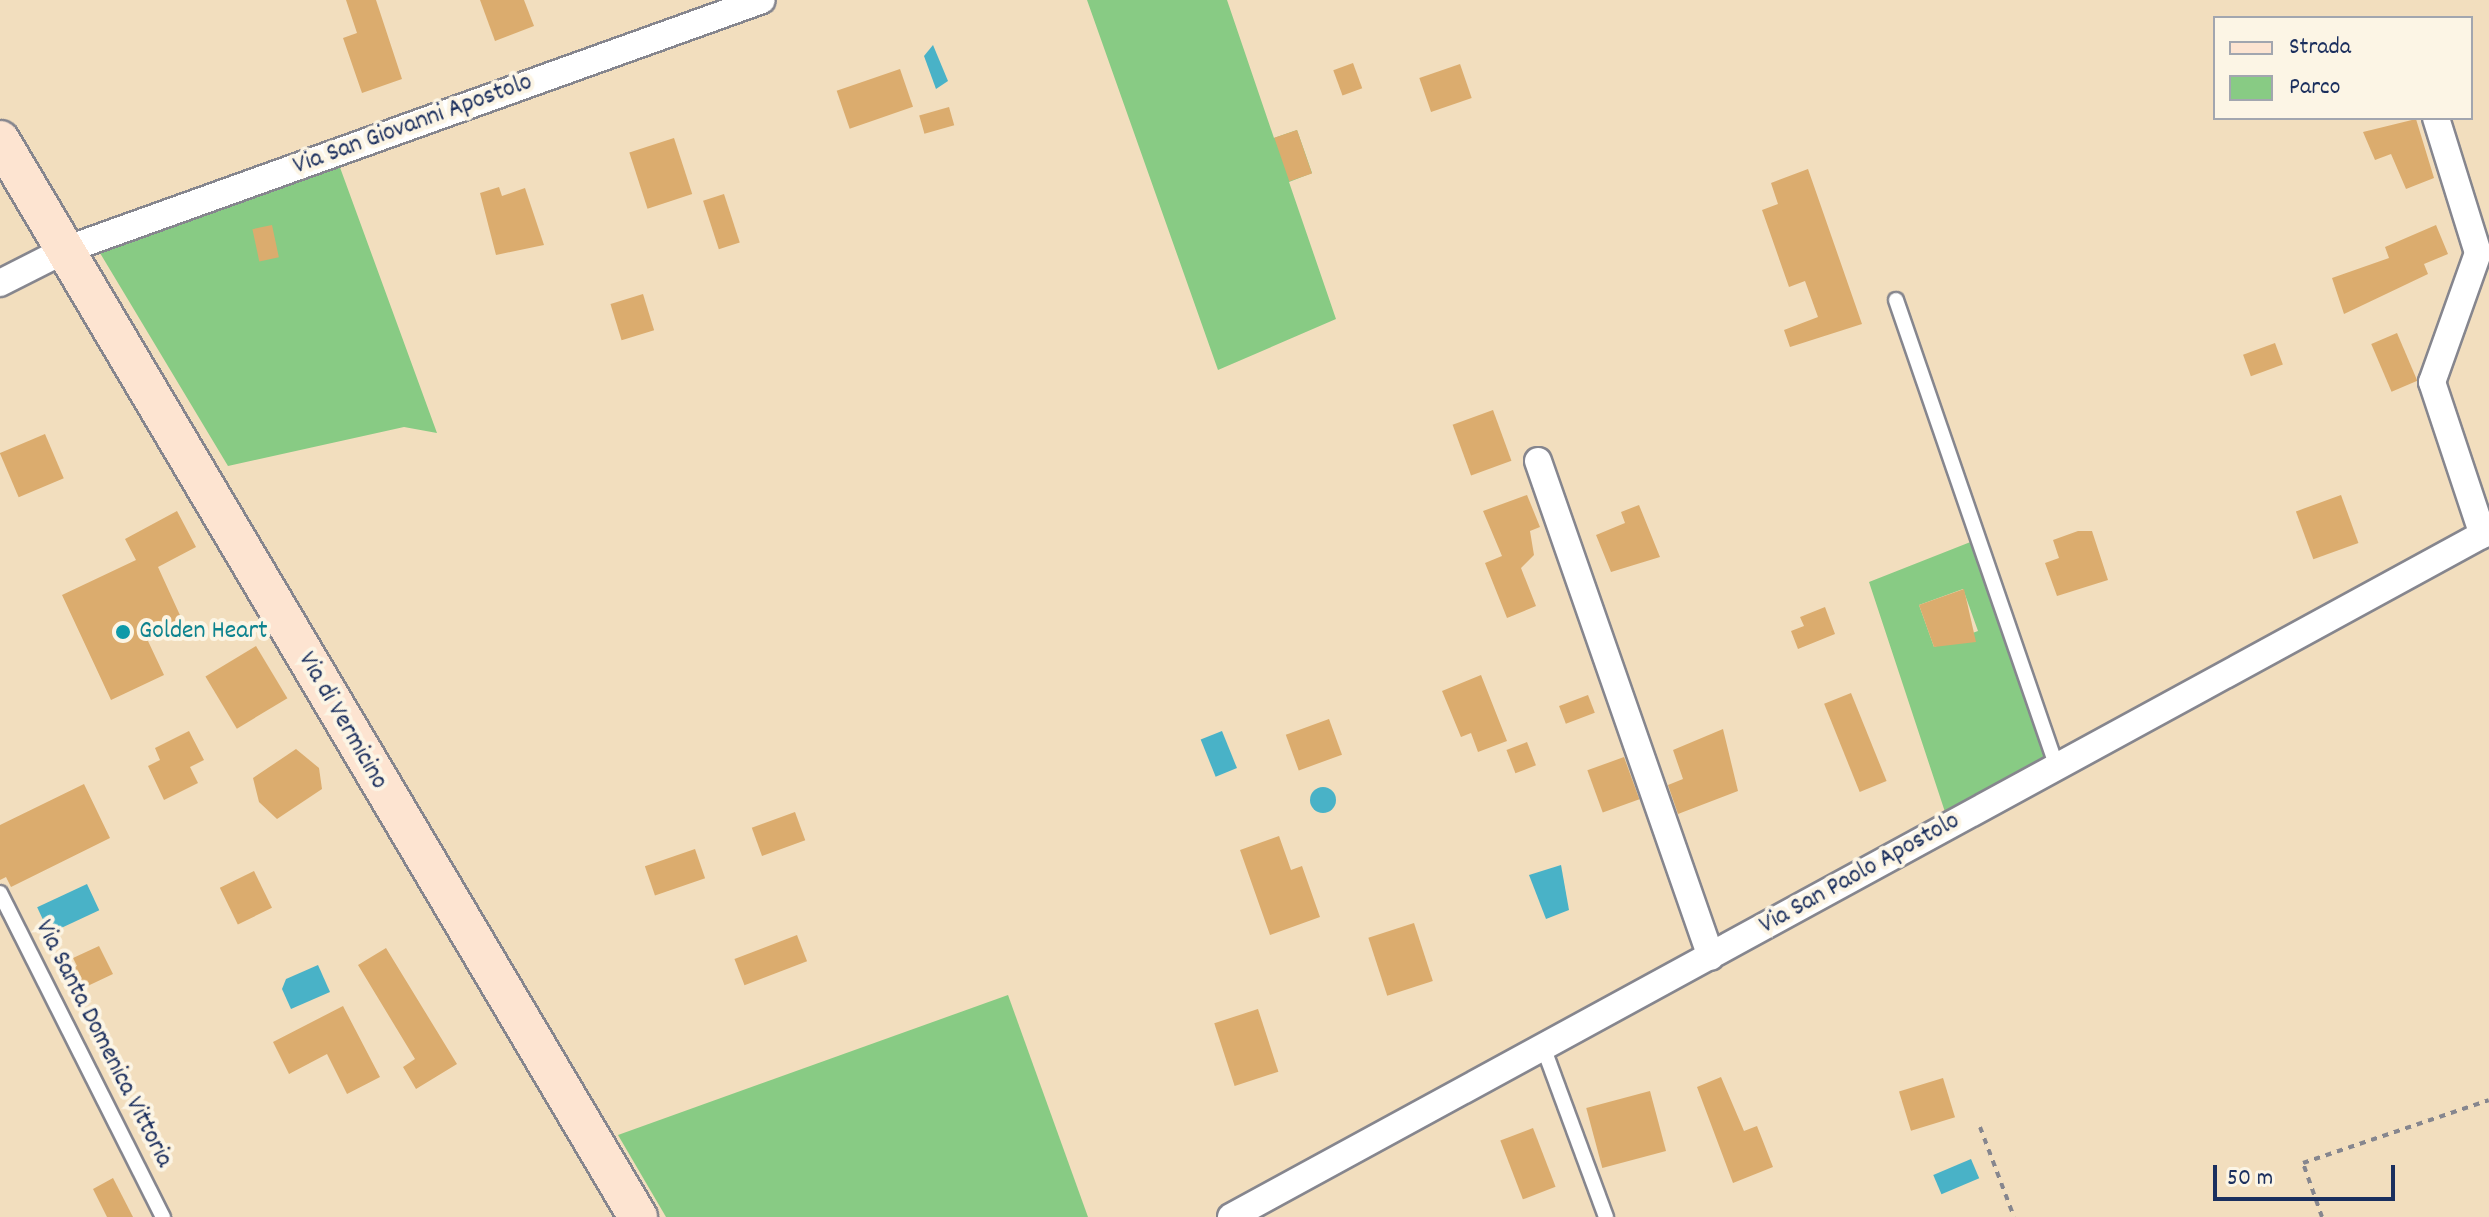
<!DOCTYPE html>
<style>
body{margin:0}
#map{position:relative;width:2489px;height:1217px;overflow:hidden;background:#f2debe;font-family:Dekko,sans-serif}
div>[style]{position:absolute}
.green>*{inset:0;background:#88cb84}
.water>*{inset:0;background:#49b2c7;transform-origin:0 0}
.round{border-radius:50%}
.building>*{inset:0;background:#dbac6e;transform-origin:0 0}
.path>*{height:4px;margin-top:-2px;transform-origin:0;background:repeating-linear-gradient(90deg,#86868e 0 6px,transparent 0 12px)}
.roads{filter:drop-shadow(2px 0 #86868e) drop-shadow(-2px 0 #86868e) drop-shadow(0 2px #86868e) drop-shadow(0 -2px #86868e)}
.lane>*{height:14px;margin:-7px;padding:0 7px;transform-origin:7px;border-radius:7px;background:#fff}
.street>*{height:26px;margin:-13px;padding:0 13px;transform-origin:13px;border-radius:13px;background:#fff}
.secondary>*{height:38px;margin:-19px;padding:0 19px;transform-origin:19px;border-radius:19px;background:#fde4d1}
.dots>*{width:22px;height:22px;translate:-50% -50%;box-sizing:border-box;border:4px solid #fcf5e5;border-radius:50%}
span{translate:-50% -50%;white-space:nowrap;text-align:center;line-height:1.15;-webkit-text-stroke:8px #fcf5e5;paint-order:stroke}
.street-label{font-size:26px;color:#1b2f5e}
.culture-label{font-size:26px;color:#0d838f}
.left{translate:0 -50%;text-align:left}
.legend{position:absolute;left:2213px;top:16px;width:260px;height:104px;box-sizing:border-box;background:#fcf5e5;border:2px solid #a2a6af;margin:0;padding:10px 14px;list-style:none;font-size:24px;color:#1b2f5e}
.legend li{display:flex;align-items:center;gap:16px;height:40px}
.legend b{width:40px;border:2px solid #a2a6af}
.scale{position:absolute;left:2213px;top:1165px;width:182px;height:36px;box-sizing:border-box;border:4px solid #1b2f5e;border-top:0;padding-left:10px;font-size:24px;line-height:28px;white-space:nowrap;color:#1b2f5e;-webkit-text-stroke:6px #fcf5e5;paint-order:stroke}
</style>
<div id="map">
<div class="green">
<div style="clip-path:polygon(1087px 0,1227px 0,1274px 138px,1297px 130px,1312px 173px,1289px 182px,1336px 319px,1218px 370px)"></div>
<div style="clip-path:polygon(338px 162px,437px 433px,404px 427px,228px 466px,100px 253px)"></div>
<div style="clip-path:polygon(evenodd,1973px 541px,2048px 760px,1946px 815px,1869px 582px,1973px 541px,1963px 589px,1978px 631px,1934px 647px,1919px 605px,1963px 589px)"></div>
<div style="clip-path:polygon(1008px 995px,1088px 1217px,666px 1217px,618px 1135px)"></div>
</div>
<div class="water">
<div style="clip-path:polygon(933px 45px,948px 81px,936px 89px,924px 56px)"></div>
<div style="left:1222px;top:731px;width:40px;height:23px;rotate:68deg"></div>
<div class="round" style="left:1310px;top:787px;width:26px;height:26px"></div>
<div style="clip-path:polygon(1561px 865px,1569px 910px,1546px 919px,1529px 875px)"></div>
<div style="left:87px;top:884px;width:29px;height:55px;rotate:65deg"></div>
<div style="clip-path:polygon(318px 965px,330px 992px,291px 1009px,282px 989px,286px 979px)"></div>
<div style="left:1971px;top:1159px;width:21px;height:41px;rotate:67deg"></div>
</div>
<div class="building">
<div style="clip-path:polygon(346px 0,376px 0,402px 79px,362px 93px,343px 38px,357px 33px)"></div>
<div style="clip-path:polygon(480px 0,524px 0,534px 26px,495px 41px)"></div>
<div style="left:1353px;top:63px;width:27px;height:21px;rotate:70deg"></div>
<div style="left:1460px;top:64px;width:36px;height:43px;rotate:71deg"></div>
<div style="left:900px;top:69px;width:40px;height:67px;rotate:71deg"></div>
<div style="left:949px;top:107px;width:19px;height:31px;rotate:74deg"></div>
<div style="clip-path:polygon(2416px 119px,2434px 178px,2406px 189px,2391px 154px,2375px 160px,2363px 132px)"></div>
<div style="left:1297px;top:130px;width:46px;height:24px;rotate:71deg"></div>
<div style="left:674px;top:138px;width:59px;height:47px;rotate:72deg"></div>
<div style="clip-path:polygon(1808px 169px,1862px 324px,1790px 347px,1784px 330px,1818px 317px,1805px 281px,1789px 287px,1762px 210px,1778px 204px,1771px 183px)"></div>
<div style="clip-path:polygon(499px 187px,502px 196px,525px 188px,544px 245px,496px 255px,480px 193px)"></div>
<div style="left:724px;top:194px;width:51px;height:22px;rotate:72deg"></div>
<div style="left:272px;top:225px;width:33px;height:20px;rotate:78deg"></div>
<div style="clip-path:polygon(2436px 225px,2448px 254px,2424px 264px,2428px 274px,2344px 314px,2332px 278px,2389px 258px,2385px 247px)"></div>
<div style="left:643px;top:294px;width:38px;height:34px;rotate:73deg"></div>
<div style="left:2397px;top:333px;width:52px;height:28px;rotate:67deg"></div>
<div style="left:2275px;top:343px;width:23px;height:34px;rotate:70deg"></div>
<div style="left:1493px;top:410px;width:54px;height:43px;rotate:70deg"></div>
<div style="left:45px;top:434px;width:48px;height:49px;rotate:67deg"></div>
<div style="clip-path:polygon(1527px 495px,1540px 527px,1530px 531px,1534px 555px,1521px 568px,1536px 606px,1507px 618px,1485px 563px,1502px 556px,1483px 511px)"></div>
<div style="left:2341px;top:495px;width:51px;height:48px;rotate:70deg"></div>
<div style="clip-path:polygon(1639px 505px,1660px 557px,1611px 572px,1596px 535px,1625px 523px,1621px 512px)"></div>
<div style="clip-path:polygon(177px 511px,196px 547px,158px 567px,184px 624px,148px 641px,164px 675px,111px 700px,62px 595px,136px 560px,125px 539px)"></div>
<div style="clip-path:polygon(2078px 531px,2092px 531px,2108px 580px,2057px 596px,2045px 563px,2059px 558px,2053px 540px)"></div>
<div style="clip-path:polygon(1964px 589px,1976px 642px,1934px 647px,1919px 605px)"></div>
<div style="clip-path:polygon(1825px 607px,1835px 634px,1798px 649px,1791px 631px,1804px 626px,1800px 617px)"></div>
<div style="left:256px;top:646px;width:61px;height:59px;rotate:59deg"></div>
<div style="clip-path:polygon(1481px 675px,1507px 741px,1478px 752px,1471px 733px,1461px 737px,1442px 691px)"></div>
<div style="left:1851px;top:693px;width:95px;height:29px;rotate:68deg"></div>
<div style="left:1588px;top:695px;width:19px;height:31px;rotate:69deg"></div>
<div style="left:1329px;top:719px;width:38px;height:46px;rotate:70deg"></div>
<div style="clip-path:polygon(1723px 729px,1738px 791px,1678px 814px,1668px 785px,1683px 779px,1673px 750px)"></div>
<div style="clip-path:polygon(189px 731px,204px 760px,190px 767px,198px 783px,164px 800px,148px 766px,160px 760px,155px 748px)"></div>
<div style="left:1527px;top:742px;width:25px;height:22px;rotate:69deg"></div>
<div style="clip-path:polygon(296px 749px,319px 768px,322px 789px,277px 819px,259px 802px,253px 778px)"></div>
<div style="left:1624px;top:757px;width:45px;height:39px;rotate:70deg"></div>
<div style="clip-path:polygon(84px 784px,110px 838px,11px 887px,6px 877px,0 880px,0 825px)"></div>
<div style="left:795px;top:812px;width:30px;height:46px;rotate:70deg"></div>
<div style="clip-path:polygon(1279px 836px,1291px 870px,1302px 866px,1320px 917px,1270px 935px,1240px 850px)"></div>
<div style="left:695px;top:849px;width:31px;height:53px;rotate:71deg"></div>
<div style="left:254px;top:871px;width:41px;height:38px;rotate:64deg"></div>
<div style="left:1414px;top:923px;width:61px;height:48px;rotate:72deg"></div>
<div style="left:797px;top:935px;width:28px;height:67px;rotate:69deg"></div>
<div style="clip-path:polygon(99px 946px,113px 974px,77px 991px,67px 971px,77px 966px,73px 958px)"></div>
<div style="clip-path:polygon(386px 948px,457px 1064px,416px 1089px,403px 1067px,415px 1059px,358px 965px)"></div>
<div style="clip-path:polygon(343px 1006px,380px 1077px,347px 1094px,327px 1054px,289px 1074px,273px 1042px)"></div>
<div style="left:1258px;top:1009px;width:66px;height:46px;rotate:72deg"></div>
<div style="clip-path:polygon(1721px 1077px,1744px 1131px,1757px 1126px,1773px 1167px,1733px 1183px,1697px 1087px)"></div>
<div style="left:1943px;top:1078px;width:41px;height:46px;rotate:73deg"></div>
<div style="left:1650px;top:1091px;width:62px;height:66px;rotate:75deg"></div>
<div style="left:1533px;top:1128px;width:63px;height:35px;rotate:69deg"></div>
<div style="clip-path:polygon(113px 1178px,133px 1217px,107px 1217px,93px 1189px)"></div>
</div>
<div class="path">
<div style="left:1980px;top:1127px;width:96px;rotate:69.3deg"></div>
<div style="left:2322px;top:1217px;width:57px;rotate:-109.4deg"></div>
<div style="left:2303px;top:1163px;width:196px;rotate:-18.7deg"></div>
</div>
<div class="roads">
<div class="lane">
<div style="left:1896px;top:300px;width:492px;rotate:71deg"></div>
<div style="left:0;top:893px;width:363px;rotate:63.3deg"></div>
<div style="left:1545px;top:1052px;width:176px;rotate:69.7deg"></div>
</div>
<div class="street">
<div style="left:2436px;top:118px;width:141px;rotate:72.7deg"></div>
<div style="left:2478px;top:253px;width:137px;rotate:109.6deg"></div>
<div style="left:2432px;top:382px;width:161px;rotate:71.6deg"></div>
<div style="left:0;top:283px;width:73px;rotate:-26.9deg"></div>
<div style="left:65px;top:250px;width:740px;rotate:-19.73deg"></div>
<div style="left:1538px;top:461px;width:525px;rotate:70.77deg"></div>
<div style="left:1231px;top:1217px;width:1433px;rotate:-28.6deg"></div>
</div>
<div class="secondary">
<div style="left:0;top:140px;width:1252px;rotate:59.36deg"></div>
</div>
</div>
<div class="dots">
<div style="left:123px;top:632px;background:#0f9aa8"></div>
</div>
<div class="street-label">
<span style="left:413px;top:125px;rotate:-20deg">Via San Giovanni Apostolo</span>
<span style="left:342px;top:721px;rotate:60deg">Via di Vermicino</span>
<span style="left:1860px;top:874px;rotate:-29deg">Via San Paolo Apostolo</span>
<span style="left:103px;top:1044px;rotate:63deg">Via Santa Domenica Vittoria</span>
</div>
<div class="culture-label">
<span class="left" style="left:139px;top:632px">Golden Heart</span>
</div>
<ul class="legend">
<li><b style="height:10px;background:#fde4d1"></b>Strada</li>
<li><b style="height:22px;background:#88cb84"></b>Parco</li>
</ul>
<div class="scale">50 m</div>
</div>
